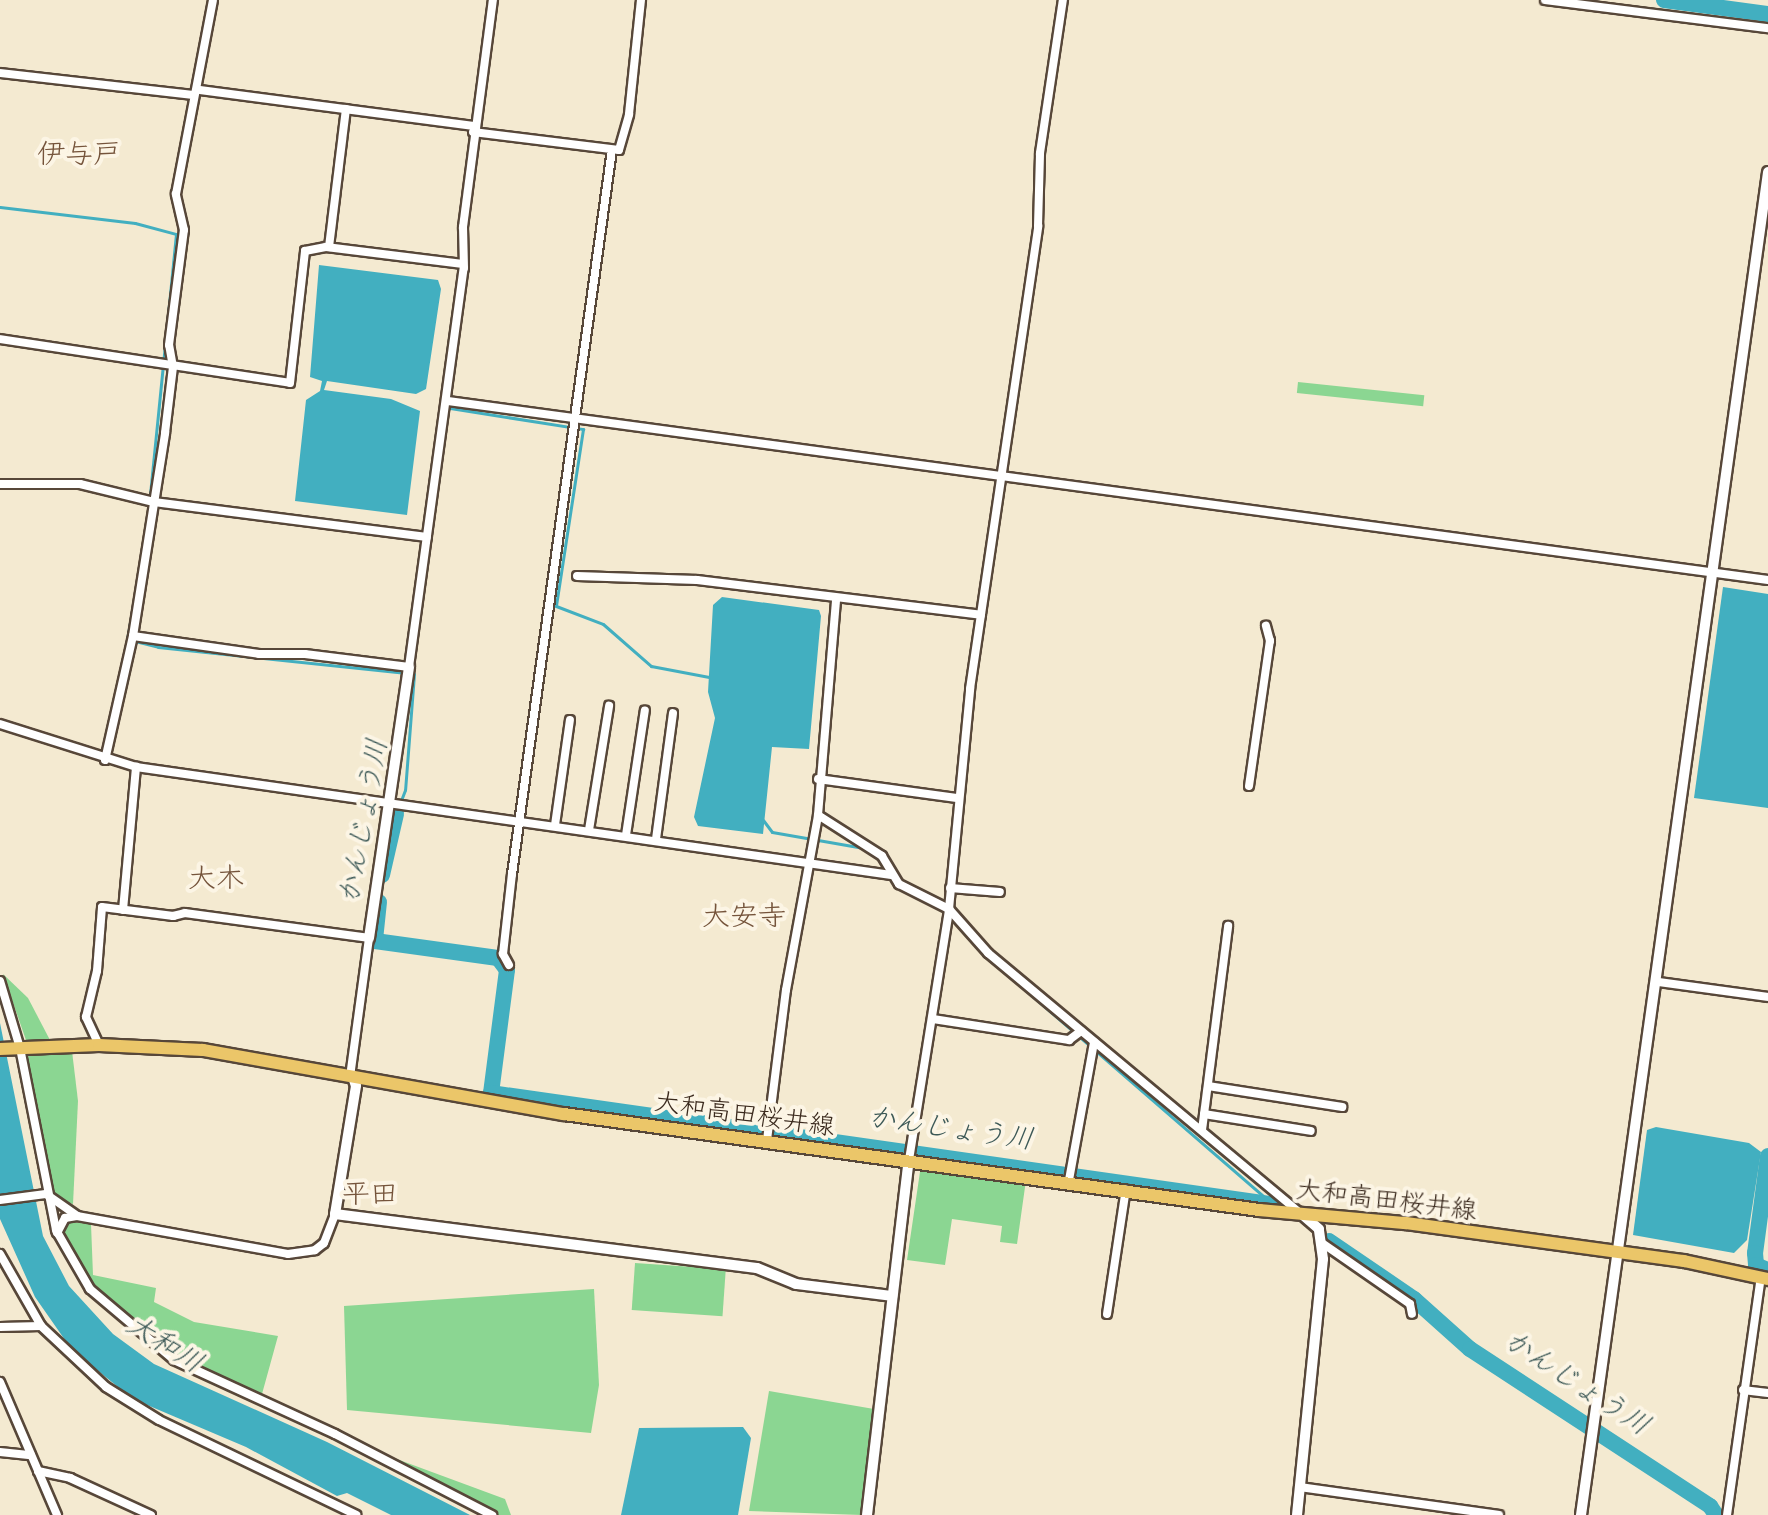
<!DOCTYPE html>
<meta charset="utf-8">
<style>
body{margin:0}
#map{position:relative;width:1768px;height:1515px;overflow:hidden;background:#f4ead1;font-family:Dekko,"Klee One",sans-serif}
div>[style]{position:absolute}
.green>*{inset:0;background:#8bd692;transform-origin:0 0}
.water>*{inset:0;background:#42afc0}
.stream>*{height:3px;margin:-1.5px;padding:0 1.5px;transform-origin:1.5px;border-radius:1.5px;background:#42afc0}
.river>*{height:16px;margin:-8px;padding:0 8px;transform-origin:8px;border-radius:8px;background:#42afc0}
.roads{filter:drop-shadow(2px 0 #574739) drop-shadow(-2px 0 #574739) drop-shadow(0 2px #574739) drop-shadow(0 -2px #574739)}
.minor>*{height:8px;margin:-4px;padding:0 4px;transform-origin:4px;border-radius:4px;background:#fff}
.tertiary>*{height:10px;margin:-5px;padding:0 5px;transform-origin:5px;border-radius:5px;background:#fff}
.primary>*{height:12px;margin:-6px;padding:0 6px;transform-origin:6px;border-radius:6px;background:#ebc669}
span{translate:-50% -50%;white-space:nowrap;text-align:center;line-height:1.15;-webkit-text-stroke:8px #fcf5e5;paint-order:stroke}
.street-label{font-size:26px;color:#3b2a1e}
.neighbourhood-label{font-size:28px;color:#75543b}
.water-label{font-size:28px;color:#3d5957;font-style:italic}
</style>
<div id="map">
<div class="green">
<div style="left:1298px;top:382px;width:127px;height:11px;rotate:6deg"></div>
<div style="clip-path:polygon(3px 974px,28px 998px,51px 1042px,27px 1043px)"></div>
<div style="clip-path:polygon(72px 1051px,78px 1101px,73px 1204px,53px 1198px,26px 1054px)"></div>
<div style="clip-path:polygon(921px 1165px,1026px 1180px,1017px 1244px,1000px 1242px,1002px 1226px,952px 1219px,945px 1265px,907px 1260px)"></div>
<div style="clip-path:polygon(70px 1222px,91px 1224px,93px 1275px,156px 1288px,154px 1302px,194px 1322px,278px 1336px,262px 1394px,177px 1356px,114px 1306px,83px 1273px,62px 1232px)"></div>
<div style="left:635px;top:1263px;width:91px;height:47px;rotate:4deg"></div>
<div style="clip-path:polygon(594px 1289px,599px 1385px,591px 1433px,347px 1410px,344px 1306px)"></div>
<div style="clip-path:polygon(769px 1391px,874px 1409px,862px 1515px,749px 1511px)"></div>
<div style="clip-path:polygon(394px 1458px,505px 1499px,511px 1515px,498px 1515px)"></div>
</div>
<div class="water">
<div style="clip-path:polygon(319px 265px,438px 280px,441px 289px,426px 389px,416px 394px,327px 381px,324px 390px,391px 399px,420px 411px,407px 515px,295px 501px,306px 400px,320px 391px,322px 381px,310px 377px)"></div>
<div style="clip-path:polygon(1723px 587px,1768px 594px,1768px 808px,1694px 798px)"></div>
<div style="clip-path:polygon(722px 597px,819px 610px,821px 616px,809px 749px,772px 747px,763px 834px,698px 826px,694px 817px,715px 718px,708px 692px,713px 605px)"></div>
<div style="clip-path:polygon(0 1023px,43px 1236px,69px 1286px,113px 1334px,154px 1364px,327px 1442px,470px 1515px,391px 1515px,347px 1493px,337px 1496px,246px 1447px,133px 1399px,72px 1350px,35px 1297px,0 1219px)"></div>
<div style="clip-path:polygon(1656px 1127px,1749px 1143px,1761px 1152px,1747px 1240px,1734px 1253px,1633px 1235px,1647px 1130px)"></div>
<div style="clip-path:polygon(743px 1427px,751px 1438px,738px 1515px,621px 1515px,639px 1428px)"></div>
</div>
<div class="stream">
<div style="left:0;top:207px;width:136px;rotate:6.8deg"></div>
<div style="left:135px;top:223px;width:42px;rotate:15deg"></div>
<div style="left:176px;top:234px;width:281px;rotate:95.7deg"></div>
<div style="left:450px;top:408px;width:135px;rotate:9deg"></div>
<div style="left:583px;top:429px;width:179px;rotate:98.7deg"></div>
<div style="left:556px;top:606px;width:50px;rotate:21deg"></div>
<div style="left:603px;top:624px;width:64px;rotate:41.2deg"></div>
<div style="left:651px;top:666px;width:59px;rotate:10.7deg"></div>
<div style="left:136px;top:589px;width:51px;rotate:100.2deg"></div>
<div style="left:127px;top:639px;width:32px;rotate:14deg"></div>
<div style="left:158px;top:647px;width:257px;rotate:6deg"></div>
<div style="left:414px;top:674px;width:116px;rotate:94.4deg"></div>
<div style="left:405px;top:790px;width:26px;rotate:111deg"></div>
<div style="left:763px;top:820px;width:15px;rotate:53deg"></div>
<div style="left:772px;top:832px;width:93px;rotate:9.9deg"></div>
<div style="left:889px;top:877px;width:15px;rotate:48deg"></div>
<div style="left:950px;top:917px;width:16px;rotate:47deg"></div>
<div style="left:1000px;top:968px;width:359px;rotate:40.9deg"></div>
</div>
<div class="river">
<div style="left:1664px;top:0;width:105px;rotate:7.7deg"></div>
<div style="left:382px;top:875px;width:63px;rotate:-77.1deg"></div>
<div style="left:379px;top:902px;width:39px;rotate:96deg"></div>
<div style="left:375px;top:941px;width:124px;rotate:7.9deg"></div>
<div style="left:498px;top:958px;width:15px;rotate:53deg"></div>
<div style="left:507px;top:970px;width:124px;rotate:97.4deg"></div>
<div style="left:491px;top:1093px;width:793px;rotate:8.12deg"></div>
<div style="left:1768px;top:1156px;width:98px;rotate:97.6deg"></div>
<div style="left:1755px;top:1253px;width:12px;rotate:85deg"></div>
<div style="left:1756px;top:1265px;width:13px;rotate:23deg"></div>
<div style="left:1329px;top:1241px;width:103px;rotate:34.3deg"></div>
<div style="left:1414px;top:1299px;width:75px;rotate:41.8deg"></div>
<div style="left:1470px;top:1349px;width:287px;rotate:33.2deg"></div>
<div style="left:1710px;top:1506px;width:11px;rotate:56deg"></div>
</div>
<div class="roads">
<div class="minor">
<div style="left:1545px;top:0;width:225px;rotate:7.2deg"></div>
<div style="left:0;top:73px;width:195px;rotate:6.5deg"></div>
<div style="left:200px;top:90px;width:276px;rotate:7.5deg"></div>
<div style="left:473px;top:132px;width:147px;rotate:7deg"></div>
<div style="left:619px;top:150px;width:37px;rotate:-74deg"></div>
<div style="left:629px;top:114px;width:115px;rotate:-84deg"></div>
<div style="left:329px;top:247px;width:139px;rotate:-83deg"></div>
<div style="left:0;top:339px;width:293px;rotate:8.6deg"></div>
<div style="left:290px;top:383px;width:133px;rotate:-83.5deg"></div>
<div style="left:305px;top:251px;width:21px;rotate:-11deg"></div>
<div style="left:326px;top:247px;width:138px;rotate:7.1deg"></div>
<div style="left:448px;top:401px;width:1332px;rotate:7.72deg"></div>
<div style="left:0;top:484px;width:80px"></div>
<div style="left:80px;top:484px;width:76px;rotate:13.7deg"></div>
<div style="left:154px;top:502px;width:275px;rotate:7.3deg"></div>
<div style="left:577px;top:576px;width:120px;rotate:1.9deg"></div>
<div style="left:697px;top:580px;width:286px;rotate:7deg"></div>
<div style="left:133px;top:636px;width:127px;rotate:8.1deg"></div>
<div style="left:259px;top:654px;width:46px"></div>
<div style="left:305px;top:654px;width:105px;rotate:7.1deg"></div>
<div style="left:409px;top:667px;width:403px;rotate:-82.2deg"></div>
<div style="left:464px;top:268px;width:41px;rotate:-91.4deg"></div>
<div style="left:463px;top:227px;width:229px;rotate:-82.5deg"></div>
<div style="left:0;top:724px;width:143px;rotate:17.5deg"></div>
<div style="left:136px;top:767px;width:763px;rotate:8.14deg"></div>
<div style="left:105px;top:760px;width:127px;rotate:-77.3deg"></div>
<div style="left:133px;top:636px;width:206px;rotate:-81deg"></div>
<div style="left:165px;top:433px;width:66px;rotate:-83.1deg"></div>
<div style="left:173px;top:367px;width:22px;rotate:-100deg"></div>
<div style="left:169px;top:345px;width:116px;rotate:-82.6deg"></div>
<div style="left:184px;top:230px;width:37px;rotate:-103deg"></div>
<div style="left:176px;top:194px;width:197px;rotate:-79.2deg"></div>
<div style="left:818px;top:779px;width:140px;rotate:7.8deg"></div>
<div style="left:1249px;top:786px;width:147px;rotate:-81.8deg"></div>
<div style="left:1270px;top:641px;width:16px;rotate:-105deg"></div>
<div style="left:818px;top:815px;width:76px;rotate:32.6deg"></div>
<div style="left:882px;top:856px;width:33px;rotate:59deg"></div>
<div style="left:899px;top:884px;width:56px;rotate:26.6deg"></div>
<div style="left:949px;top:909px;width:59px;rotate:48.4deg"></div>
<div style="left:988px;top:953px;width:405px;rotate:39.8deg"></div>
<div style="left:555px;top:825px;width:106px;rotate:-81.9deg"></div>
<div style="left:589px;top:830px;width:126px;rotate:-80.8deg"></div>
<div style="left:626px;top:835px;width:126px;rotate:-81.4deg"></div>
<div style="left:656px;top:839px;width:127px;rotate:-82.3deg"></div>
<div style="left:950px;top:888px;width:50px;rotate:4.6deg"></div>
<div style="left:123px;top:910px;width:144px;rotate:-84.8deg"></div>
<div style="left:509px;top:965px;width:13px;rotate:-119deg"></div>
<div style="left:503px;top:954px;width:81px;rotate:-83.6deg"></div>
<div style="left:512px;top:874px;width:731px;rotate:-82.14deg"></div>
<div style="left:0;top:981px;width:70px;rotate:73.4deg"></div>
<div style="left:20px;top:1048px;width:186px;rotate:78.8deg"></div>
<div style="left:56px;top:1230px;width:68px;rotate:60deg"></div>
<div style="left:90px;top:1289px;width:110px;rotate:40.2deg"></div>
<div style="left:174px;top:1360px;width:177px;rotate:24.7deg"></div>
<div style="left:335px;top:1434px;width:177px;rotate:27.3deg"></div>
<div style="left:1659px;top:982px;width:110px;rotate:7.8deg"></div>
<div style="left:933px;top:1019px;width:138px;rotate:8.8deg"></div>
<div style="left:1069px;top:1040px;width:15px;rotate:-37deg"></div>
<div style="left:99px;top:1045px;width:31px;rotate:-115deg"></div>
<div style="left:86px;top:1017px;width:47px;rotate:-76.6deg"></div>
<div style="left:97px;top:971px;width:64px;rotate:-85.5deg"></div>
<div style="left:102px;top:907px;width:72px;rotate:7.2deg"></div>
<div style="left:173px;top:916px;width:12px;rotate:-14deg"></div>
<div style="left:185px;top:913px;width:186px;rotate:7.7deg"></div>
<div style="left:369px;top:938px;width:139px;rotate:97.8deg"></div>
<div style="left:1208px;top:1086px;width:136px;rotate:8.9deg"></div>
<div style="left:1204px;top:1114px;width:108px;rotate:9deg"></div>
<div style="left:1202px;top:1130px;width:206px;rotate:-82.7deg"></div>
<div style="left:767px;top:1140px;width:151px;rotate:-82.8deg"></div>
<div style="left:786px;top:990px;width:178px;rotate:-79.6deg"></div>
<div style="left:818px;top:815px;width:217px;rotate:-85.2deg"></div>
<div style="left:909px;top:1160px;width:254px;rotate:-80.9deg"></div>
<div style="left:949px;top:909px;width:221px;rotate:-84.5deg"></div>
<div style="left:970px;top:689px;width:468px;rotate:-81.6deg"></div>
<div style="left:1038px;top:226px;width:73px;rotate:-88.4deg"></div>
<div style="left:1040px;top:153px;width:155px;rotate:-81.5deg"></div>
<div style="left:1069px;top:1180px;width:140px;rotate:-79.7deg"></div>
<div style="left:0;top:1200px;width:46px;rotate:-7.4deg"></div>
<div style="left:46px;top:1194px;width:38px;rotate:35deg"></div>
<div style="left:77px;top:1216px;width:214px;rotate:10.2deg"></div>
<div style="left:288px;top:1254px;width:27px;rotate:-8deg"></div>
<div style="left:315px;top:1250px;width:11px;rotate:-38deg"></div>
<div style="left:324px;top:1243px;width:31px;rotate:-69deg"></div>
<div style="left:57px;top:1233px;width:17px;rotate:-62deg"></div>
<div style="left:65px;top:1218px;width:12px;rotate:-9deg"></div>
<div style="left:1322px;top:1243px;width:107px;rotate:34.7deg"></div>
<div style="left:1410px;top:1304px;width:10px;rotate:79deg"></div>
<div style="left:0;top:1254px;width:83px;rotate:60.3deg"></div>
<div style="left:41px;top:1326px;width:89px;rotate:43.2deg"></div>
<div style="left:106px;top:1387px;width:62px;rotate:31.9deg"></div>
<div style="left:159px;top:1420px;width:219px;rotate:25.7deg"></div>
<div style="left:1107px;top:1314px;width:126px;rotate:-81.4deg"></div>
<div style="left:0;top:1327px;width:41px;rotate:-1.4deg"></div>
<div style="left:0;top:1382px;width:145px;rotate:66.8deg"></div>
<div style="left:1743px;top:1390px;width:25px;rotate:7deg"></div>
<div style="left:0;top:1452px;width:31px;rotate:6deg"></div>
<div style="left:38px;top:1471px;width:33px;rotate:12deg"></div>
<div style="left:70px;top:1478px;width:89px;rotate:24.6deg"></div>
<div style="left:1300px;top:1487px;width:201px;rotate:8deg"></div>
<div style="left:1727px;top:1515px;width:240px;rotate:-81.9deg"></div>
</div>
<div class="tertiary">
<div style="left:369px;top:938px;width:274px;rotate:-81.6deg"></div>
<div style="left:353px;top:1077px;width:9px;rotate:72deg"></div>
<div style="left:356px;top:1086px;width:130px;rotate:99.3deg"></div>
<div style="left:335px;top:1214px;width:425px;rotate:7.3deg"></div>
<div style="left:757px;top:1268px;width:42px;rotate:22.3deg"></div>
<div style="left:796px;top:1284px;width:97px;rotate:7.1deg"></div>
<div style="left:867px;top:1515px;width:357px;rotate:-83.3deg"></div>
<div style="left:1297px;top:1515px;width:257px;rotate:-84.2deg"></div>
<div style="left:1323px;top:1259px;width:30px;rotate:-98deg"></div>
<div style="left:1319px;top:1229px;width:23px;rotate:-139deg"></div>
<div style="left:1581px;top:1515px;width:1356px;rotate:-82.07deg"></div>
</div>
<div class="primary">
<div style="left:0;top:1049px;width:99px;rotate:-2.3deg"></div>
<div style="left:99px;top:1045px;width:104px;rotate:2.8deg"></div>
<div style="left:203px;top:1050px;width:367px;rotate:10.1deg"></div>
<div style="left:564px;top:1114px;width:702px;rotate:7.86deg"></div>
<div style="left:1259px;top:1210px;width:148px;rotate:5.1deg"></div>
<div style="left:1406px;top:1223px;width:281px;rotate:7.8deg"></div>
<div style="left:1684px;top:1261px;width:86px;rotate:12.1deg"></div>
</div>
</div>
<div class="street-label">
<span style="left:744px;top:1117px;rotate:8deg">大和高田桜井線</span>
<span style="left:1386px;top:1203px;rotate:7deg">大和高田桜井線</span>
</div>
<div class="neighbourhood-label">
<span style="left:79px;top:158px">伊与戸</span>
<span style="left:216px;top:882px">大木</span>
<span style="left:744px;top:920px">大安寺</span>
<span style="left:370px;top:1198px">平田</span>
</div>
<div class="water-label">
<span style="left:367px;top:822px;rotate:-80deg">かんじょう川</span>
<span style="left:950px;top:1132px;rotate:8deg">かんじょう川</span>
<span style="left:163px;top:1347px;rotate:32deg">大和川</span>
<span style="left:1575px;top:1386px;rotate:33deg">かんじょう川</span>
</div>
</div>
